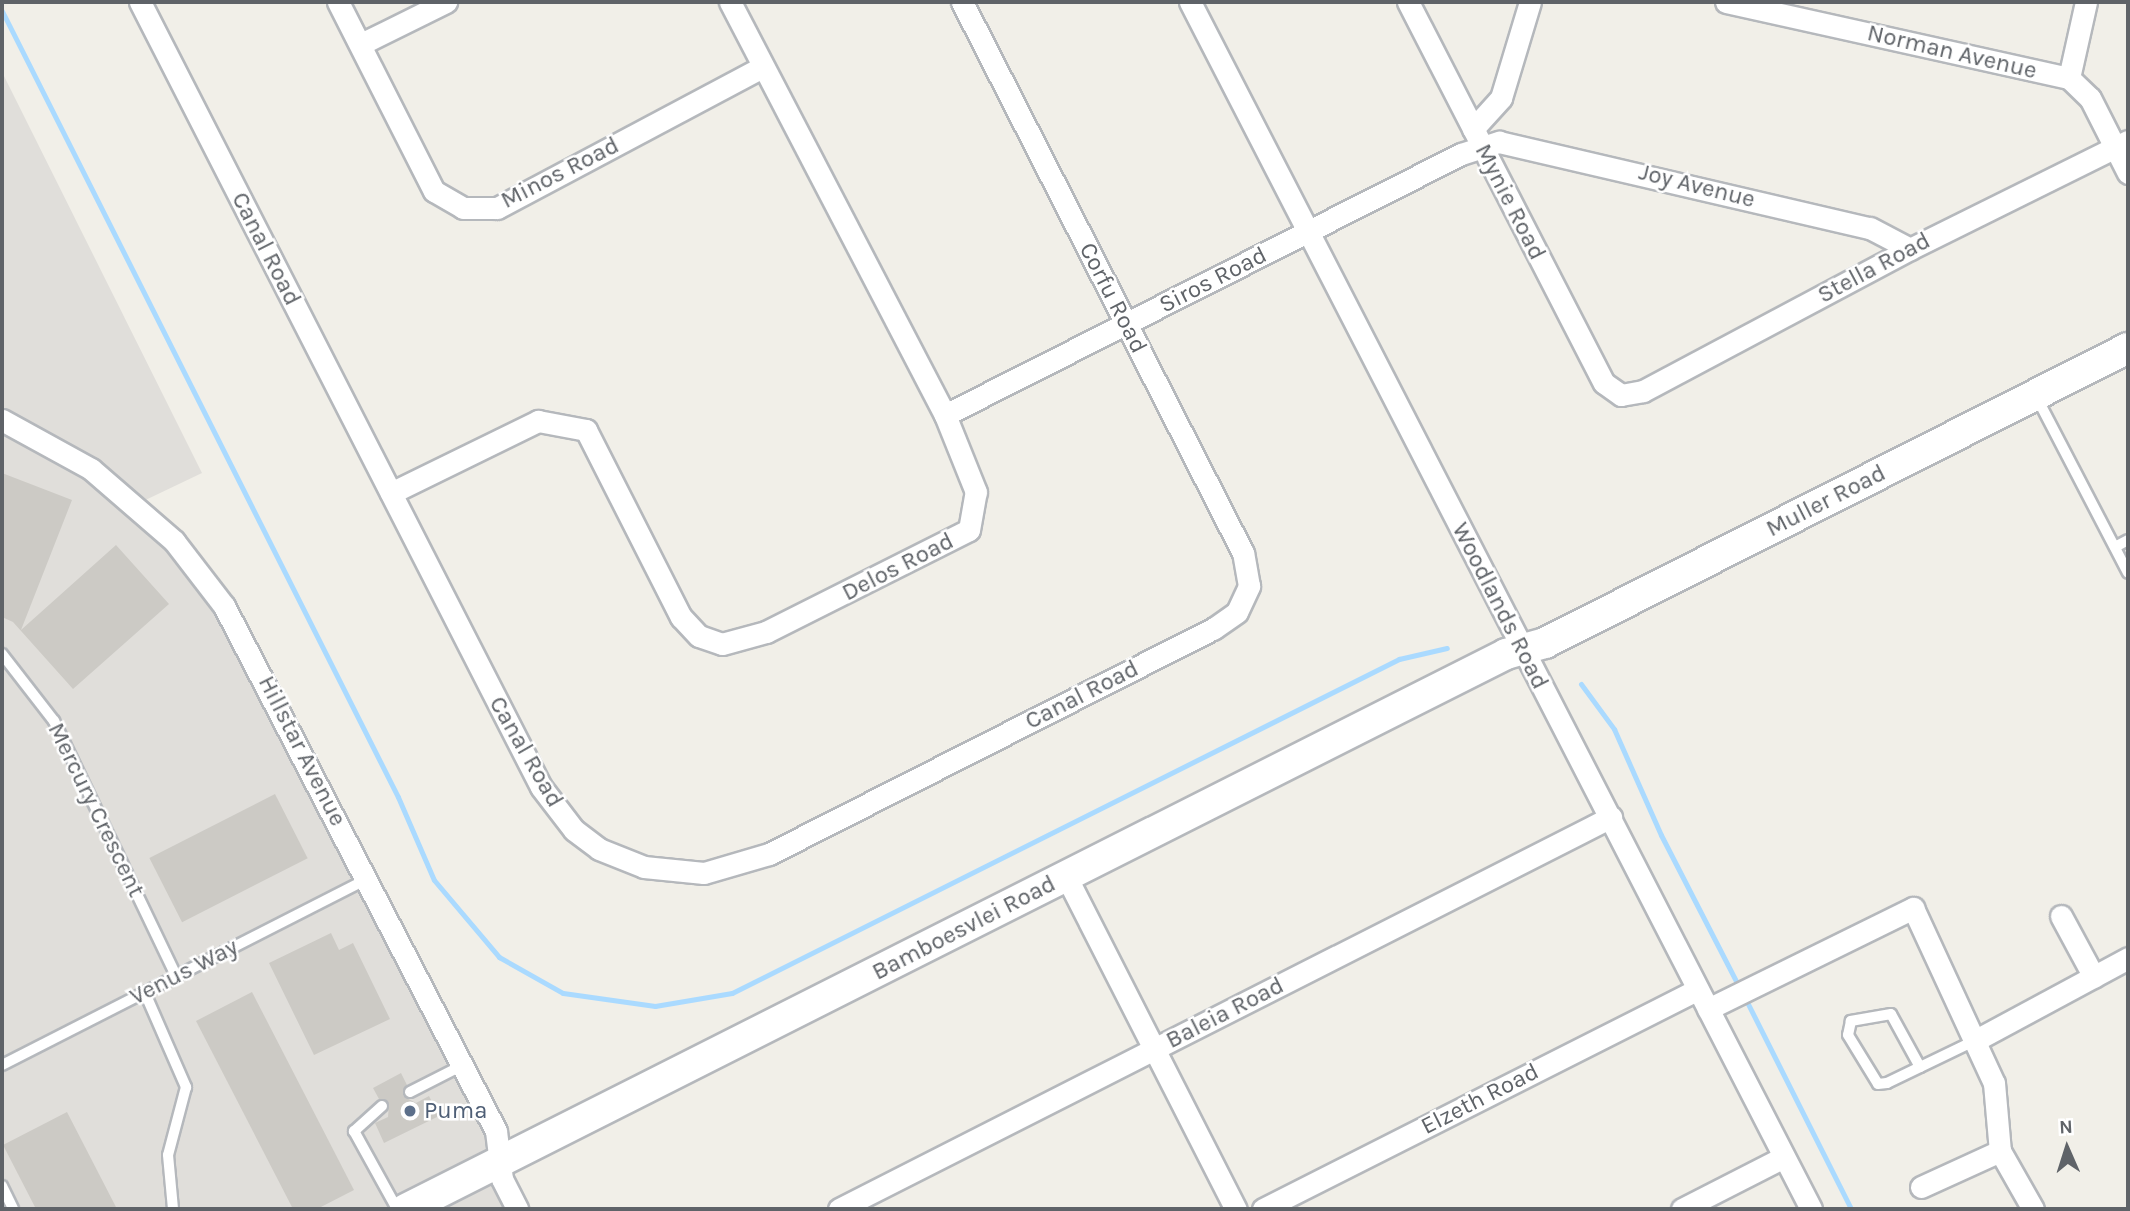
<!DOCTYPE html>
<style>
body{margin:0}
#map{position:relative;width:2130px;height:1211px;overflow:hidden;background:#f1efe8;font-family:Karla,sans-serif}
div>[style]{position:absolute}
.industrial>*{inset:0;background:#e0deda}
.stream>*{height:5px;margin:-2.5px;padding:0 2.5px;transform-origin:2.5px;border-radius:2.5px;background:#aadaff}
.building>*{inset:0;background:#cccac5;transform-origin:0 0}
.roads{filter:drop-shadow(2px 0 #b5b8bc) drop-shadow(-2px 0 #b5b8bc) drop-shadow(0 2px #b5b8bc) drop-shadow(0 -2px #b5b8bc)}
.lane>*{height:10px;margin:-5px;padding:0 5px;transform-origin:5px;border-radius:5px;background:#fff}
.street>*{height:21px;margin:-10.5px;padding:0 10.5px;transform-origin:10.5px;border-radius:10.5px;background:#fff}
.secondary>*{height:30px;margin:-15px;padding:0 15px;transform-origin:15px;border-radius:15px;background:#fff}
.dots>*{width:19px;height:19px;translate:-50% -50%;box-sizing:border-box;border:4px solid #fff;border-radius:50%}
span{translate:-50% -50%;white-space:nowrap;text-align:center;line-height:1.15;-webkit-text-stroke:5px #fff;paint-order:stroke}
.street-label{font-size:24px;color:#5f6368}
.service-label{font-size:24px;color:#4e5e75}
.left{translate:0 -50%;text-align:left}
.frame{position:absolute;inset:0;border:4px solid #5f6368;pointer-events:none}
.north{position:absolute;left:2032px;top:1113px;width:70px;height:70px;-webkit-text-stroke:5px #fff;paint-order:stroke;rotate:357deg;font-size:19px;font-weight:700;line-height:28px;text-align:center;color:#5f6368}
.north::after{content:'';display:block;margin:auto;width:24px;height:32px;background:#5f6368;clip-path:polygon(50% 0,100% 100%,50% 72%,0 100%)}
</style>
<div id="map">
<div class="industrial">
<div style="clip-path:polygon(2px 72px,202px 473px,135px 505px,200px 571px,525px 1209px,2px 1209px)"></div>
</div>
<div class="stream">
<div style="left:2px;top:11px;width:880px;rotate:63.26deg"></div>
<div style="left:398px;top:797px;width:90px;rotate:66.6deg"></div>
<div style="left:434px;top:880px;width:101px;rotate:49.8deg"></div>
<div style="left:499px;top:957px;width:73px;rotate:29.4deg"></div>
<div style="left:563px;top:993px;width:93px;rotate:8deg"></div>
<div style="left:655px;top:1006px;width:78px;rotate:-9.6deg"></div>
<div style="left:732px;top:993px;width:746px;rotate:-26.6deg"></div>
<div style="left:1399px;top:659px;width:49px;rotate:-12.9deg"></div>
<div style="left:1581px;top:684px;width:56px;rotate:53.7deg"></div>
<div style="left:1614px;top:729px;width:116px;rotate:66.1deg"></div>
<div style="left:1661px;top:835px;width:171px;rotate:62.8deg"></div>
<div style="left:1744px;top:996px;width:238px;rotate:63.3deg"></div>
</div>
<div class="building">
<div style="clip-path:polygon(2px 473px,72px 500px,21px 630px,116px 545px,169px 604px,73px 689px,13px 622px,2px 617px)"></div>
<div style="left:275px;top:794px;width:72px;height:141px;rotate:63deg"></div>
<div style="clip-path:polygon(331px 933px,339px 950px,353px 943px,390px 1019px,314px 1055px,269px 963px)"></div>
<div style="clip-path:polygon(252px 992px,354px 1190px,317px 1209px,293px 1209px,196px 1021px)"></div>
<div style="clip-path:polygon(401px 1073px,407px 1085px,403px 1096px,416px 1103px,429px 1096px,439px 1116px,384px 1143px,375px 1123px,388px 1117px,389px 1104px,379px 1099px,373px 1088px)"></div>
<div style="clip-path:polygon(67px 1112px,117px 1209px,36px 1209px,3px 1145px)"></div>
</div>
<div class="roads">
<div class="lane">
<div style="left:2037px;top:398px;width:197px;rotate:62.5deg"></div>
<div style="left:2115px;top:547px;width:15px;rotate:-28deg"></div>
<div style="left:2px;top:654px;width:85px;rotate:52.2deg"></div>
<div style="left:54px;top:721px;width:283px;rotate:64.4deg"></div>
<div style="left:145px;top:993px;width:103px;rotate:66.4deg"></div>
<div style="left:186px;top:1087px;width:70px;rotate:104.8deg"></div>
<div style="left:168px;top:1155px;width:54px;rotate:84.7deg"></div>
<div style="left:2px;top:1065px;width:410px;rotate:-27deg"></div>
<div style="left:1920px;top:1067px;width:60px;rotate:-118.7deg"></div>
<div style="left:1891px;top:1014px;width:41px;rotate:170.1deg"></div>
<div style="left:1851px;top:1021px;width:14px;rotate:102deg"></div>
<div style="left:1848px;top:1035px;width:57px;rotate:58.5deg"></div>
<div style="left:1878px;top:1084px;width:9px;rotate:-6deg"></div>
<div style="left:1887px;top:1083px;width:99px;rotate:-25.8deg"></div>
<div style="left:410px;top:1092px;width:57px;rotate:-27deg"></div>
<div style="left:382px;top:1106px;width:38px;rotate:138deg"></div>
<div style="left:354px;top:1131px;width:89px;rotate:61.1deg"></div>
<div style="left:2px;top:1186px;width:25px;rotate:64deg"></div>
</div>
<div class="street">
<div style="left:140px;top:2px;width:881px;rotate:62.94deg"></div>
<div style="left:541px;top:787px;width:54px;rotate:52.5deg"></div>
<div style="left:574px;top:830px;width:31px;rotate:37deg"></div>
<div style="left:599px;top:849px;width:48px;rotate:21.8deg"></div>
<div style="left:644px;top:867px;width:60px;rotate:5.7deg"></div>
<div style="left:704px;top:873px;width:68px;rotate:-16.3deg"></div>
<div style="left:769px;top:854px;width:498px;rotate:-26.9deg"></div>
<div style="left:1213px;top:629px;width:29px;rotate:-35deg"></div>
<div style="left:1237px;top:612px;width:29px;rotate:-65deg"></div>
<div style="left:1249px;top:586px;width:34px;rotate:-100deg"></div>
<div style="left:1243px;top:553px;width:619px;rotate:-117.02deg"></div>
<div style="left:338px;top:2px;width:212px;rotate:63.1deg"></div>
<div style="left:434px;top:191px;width:34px;rotate:30deg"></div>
<div style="left:463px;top:208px;width:34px"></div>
<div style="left:497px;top:208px;width:298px;rotate:-28deg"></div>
<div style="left:1190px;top:2px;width:1357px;rotate:62.77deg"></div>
<div style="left:1408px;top:2px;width:428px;rotate:62.8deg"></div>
<div style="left:1604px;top:383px;width:21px;rotate:35deg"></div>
<div style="left:1621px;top:395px;width:22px;rotate:-10deg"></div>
<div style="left:1643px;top:391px;width:302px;rotate:-28deg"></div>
<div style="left:1910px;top:249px;width:243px;rotate:-26.4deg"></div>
<div style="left:1726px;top:2px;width:351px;rotate:12.5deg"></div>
<div style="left:2069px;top:78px;width:29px;rotate:44deg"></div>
<div style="left:2090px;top:98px;width:84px;rotate:63.1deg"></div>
<div style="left:361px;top:44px;width:95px;rotate:-26.3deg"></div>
<div style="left:2069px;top:78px;width:78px;rotate:-77.4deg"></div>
<div style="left:1473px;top:129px;width:42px;rotate:-47.9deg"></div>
<div style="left:1501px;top:98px;width:100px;rotate:-73.2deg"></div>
<div style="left:945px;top:415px;width:578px;rotate:-26.83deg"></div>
<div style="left:1461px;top:154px;width:40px;rotate:-18deg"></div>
<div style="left:1499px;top:142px;width:381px;rotate:13.1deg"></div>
<div style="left:1870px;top:228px;width:45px;rotate:27.7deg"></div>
<div style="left:2px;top:420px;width:102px;rotate:28.8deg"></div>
<div style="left:91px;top:469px;width:110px;rotate:40.9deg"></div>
<div style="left:174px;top:541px;width:82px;rotate:52.4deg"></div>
<div style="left:224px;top:606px;width:591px;rotate:62.61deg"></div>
<div style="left:496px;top:1131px;width:48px;rotate:82.9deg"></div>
<div style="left:502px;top:1179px;width:34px;rotate:63deg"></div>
<div style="left:391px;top:493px;width:164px;rotate:-26.1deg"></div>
<div style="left:538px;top:421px;width:49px;rotate:10.6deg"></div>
<div style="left:586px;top:430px;width:210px;rotate:63.1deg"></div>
<div style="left:681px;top:617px;width:26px;rotate:47deg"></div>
<div style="left:699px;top:636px;width:24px;rotate:19deg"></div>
<div style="left:722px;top:644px;width:46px;rotate:-15.3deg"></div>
<div style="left:766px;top:632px;width:227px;rotate:-26.7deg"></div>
<div style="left:969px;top:530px;width:39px;rotate:-80deg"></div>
<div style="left:976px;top:492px;width:83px;rotate:-111.9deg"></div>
<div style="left:945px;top:415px;width:466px;rotate:-117.5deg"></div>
<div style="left:1066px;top:876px;width:374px;rotate:63deg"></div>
<div style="left:2061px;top:916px;width:69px;rotate:61.6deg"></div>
<div style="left:1708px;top:1009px;width:229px;rotate:-26.2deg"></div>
<div style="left:1913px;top:908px;width:193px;rotate:65.2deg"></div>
<div style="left:1994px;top:1083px;width:68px;rotate:85deg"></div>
<div style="left:2000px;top:1151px;width:67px;rotate:60.4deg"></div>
<div style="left:1976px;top:1040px;width:173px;rotate:-28.3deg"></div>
<div style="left:1921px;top:1187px;width:87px;rotate:-24.5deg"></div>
<div style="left:839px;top:1209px;width:866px;rotate:-26.92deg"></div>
<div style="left:1263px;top:1209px;width:487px;rotate:-26.8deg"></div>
<div style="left:1682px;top:1209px;width:114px;rotate:-27deg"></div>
</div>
<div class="secondary">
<div style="left:406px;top:1209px;width:1232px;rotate:-26.77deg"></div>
<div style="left:1506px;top:654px;width:41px;rotate:-15.8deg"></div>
<div style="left:1545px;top:643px;width:653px;rotate:-26.84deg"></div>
</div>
</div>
<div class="dots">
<div style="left:410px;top:1111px;background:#5c6f8a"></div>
</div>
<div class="street-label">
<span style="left:1952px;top:52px;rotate:13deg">Norman Avenue</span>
<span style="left:560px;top:173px;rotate:-27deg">Minos Road</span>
<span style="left:1697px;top:186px;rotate:14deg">Joy Avenue</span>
<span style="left:1510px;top:202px;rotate:63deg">Mynie Road</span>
<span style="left:266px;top:249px;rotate:63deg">Canal Road</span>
<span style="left:1874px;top:268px;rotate:-28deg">Stella Road</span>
<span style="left:1213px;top:280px;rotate:-27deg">Siros Road</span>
<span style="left:1113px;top:298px;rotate:63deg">Corfu Road</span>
<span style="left:1826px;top:501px;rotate:-27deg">Muller Road</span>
<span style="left:898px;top:567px;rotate:-27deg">Delos Road</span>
<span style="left:1500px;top:606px;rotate:63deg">Woodlands Road</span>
<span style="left:1082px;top:695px;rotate:-27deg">Canal Road</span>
<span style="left:302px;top:751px;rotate:63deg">Hillstar Avenue</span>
<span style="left:526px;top:752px;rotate:60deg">Canal Road</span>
<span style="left:96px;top:810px;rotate:64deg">Mercury Crescent</span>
<span style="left:964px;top:928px;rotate:-27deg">Bamboesvlei Road</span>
<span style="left:184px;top:972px;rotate:-27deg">Venus Way</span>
<span style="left:1225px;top:1013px;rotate:-27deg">Baleia Road</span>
<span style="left:1480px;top:1099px;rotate:-27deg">Elzeth Road</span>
</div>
<div class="service-label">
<span class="left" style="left:424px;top:1111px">Puma</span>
</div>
<div class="frame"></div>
<div class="north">N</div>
</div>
